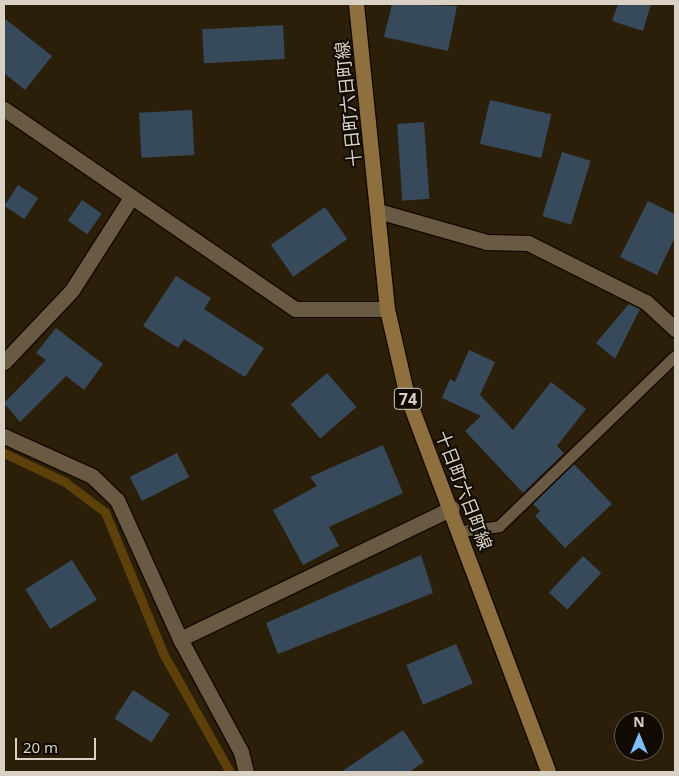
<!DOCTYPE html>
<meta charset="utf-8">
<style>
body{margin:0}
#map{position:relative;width:679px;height:776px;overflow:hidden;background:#2c1f0a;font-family:"Noto Sans","Noto Sans JP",sans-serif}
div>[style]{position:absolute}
.stream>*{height:9px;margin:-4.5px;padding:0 4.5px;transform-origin:4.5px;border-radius:4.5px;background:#5e410a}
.building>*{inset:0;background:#364a5c;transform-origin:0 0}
.roads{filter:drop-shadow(1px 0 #140800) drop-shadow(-1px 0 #140800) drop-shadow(0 1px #140800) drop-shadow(0 -1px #140800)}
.lane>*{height:11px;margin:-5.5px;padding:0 5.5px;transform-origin:5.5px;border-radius:5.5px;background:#695a44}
.street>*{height:15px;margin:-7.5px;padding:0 7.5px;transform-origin:7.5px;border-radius:7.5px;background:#695a44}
.primary>*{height:15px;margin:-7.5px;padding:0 7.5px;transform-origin:7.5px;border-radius:7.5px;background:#8e703f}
span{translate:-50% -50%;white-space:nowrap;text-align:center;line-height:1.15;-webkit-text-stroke:4px #100a03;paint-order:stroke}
.shield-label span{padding:1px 4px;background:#100a03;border:1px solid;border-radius:4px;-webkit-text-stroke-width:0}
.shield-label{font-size:16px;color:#d9d1c4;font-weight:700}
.street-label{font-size:18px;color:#d9d1c4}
.frame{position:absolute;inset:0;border:5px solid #d9d1c4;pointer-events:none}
.north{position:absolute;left:614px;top:711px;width:50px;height:50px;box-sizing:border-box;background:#100a03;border:1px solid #605a50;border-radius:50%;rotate:0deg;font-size:14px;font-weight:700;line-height:20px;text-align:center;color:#d9d1c4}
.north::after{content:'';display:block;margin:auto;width:18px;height:22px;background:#7bbef8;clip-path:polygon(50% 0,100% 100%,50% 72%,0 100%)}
.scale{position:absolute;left:15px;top:738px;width:81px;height:22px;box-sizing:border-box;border:2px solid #d9d1c4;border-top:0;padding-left:6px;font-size:15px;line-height:18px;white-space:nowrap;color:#d9d1c4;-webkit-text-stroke:4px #100a03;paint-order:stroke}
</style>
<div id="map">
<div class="stream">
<div style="left:4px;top:453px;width:68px;rotate:25.4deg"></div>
<div style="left:65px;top:482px;width:50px;rotate:36.9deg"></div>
<div style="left:105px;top:512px;width:155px;rotate:67.6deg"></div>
<div style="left:164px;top:655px;width:134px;rotate:60.6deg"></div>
</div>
<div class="building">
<div style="clip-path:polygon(392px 4px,457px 6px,448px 51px,384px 37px)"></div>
<div style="clip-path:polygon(618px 4px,651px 4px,643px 31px,612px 21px)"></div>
<div style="clip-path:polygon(4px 18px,52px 56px,25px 90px,4px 73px)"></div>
<div style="left:283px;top:25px;width:34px;height:81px;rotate:87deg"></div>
<div style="left:490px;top:100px;width:63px;height:45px;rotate:13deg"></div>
<div style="left:192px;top:110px;width:45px;height:53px;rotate:87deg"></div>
<div style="left:424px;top:122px;width:77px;height:27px;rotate:86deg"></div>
<div style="left:562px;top:152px;width:30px;height:67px;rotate:17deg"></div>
<div style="left:18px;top:185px;width:24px;height:25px;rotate:33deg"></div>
<div style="left:82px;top:200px;width:24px;height:25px;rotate:35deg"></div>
<div style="clip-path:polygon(648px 201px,675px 214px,675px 237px,657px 275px,620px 257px)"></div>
<div style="left:325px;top:207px;width:39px;height:66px;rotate:55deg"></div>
<div style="clip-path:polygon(176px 276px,211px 298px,204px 309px,264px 348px,245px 377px,184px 339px,178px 348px,143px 326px)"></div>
<div style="clip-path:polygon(629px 304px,640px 309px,615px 359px,596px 343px)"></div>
<div style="clip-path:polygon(56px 328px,103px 364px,84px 390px,66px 376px,20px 422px,4px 403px,46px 360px,36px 353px)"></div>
<div style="clip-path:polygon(469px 350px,495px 362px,480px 395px,513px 430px,551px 382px,586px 409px,557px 446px,564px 453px,523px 493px,465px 431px,481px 416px,442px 398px,450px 379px,455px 382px)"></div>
<div style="left:327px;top:373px;width:45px;height:48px;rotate:49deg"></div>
<div style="clip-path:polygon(383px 445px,403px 493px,329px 527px,339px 546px,303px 565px,273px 510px,317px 486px,310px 477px)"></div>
<div style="left:177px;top:453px;width:27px;height:53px;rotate:63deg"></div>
<div style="clip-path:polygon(574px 464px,612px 504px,565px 548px,535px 516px,540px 511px,533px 504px)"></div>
<div style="clip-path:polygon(421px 555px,433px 593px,278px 654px,266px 623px)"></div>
<div style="left:583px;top:556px;width:25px;height:50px;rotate:43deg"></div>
<div style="left:72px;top:560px;width:47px;height:55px;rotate:58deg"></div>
<div style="left:456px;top:644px;width:43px;height:54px;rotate:67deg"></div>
<div style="left:133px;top:690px;width:44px;height:34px;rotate:33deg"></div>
<div style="clip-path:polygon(403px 730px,424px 762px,409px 772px,341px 772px)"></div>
</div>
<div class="roads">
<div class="lane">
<div style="left:461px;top:531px;width:38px;rotate:-7deg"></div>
<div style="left:499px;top:526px;width:245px;rotate:-44deg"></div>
</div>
<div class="street">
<div style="left:4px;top:109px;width:353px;rotate:34.5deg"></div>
<div style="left:295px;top:309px;width:92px"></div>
<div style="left:378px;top:211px;width:113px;rotate:15.9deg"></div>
<div style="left:487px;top:242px;width:41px;rotate:1.4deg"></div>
<div style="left:528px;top:243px;width:132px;rotate:26.6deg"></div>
<div style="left:646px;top:302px;width:40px;rotate:43deg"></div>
<div style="left:4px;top:362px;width:99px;rotate:-46.6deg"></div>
<div style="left:72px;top:290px;width:108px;rotate:-57.5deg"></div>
<div style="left:4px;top:436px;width:97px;rotate:24.4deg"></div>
<div style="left:92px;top:476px;width:35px;rotate:44deg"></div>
<div style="left:117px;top:500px;width:153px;rotate:65.6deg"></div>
<div style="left:180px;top:639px;width:128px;rotate:61.6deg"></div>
<div style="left:241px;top:752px;width:21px;rotate:76deg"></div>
<div style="left:180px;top:639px;width:302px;rotate:-25.7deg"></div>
</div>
<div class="primary">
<div style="left:356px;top:4px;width:307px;rotate:84.2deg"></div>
<div style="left:387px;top:309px;width:89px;rotate:77.1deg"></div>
<div style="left:407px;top:396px;width:402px;rotate:69.4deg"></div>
</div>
</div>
<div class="shield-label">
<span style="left:408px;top:399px">74</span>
</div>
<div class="street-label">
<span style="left:348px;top:104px;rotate:-96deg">十日町六日町線</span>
<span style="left:464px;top:490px;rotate:69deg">十日町六日町線</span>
</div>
<div class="frame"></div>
<div class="north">N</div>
<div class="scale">20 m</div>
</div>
